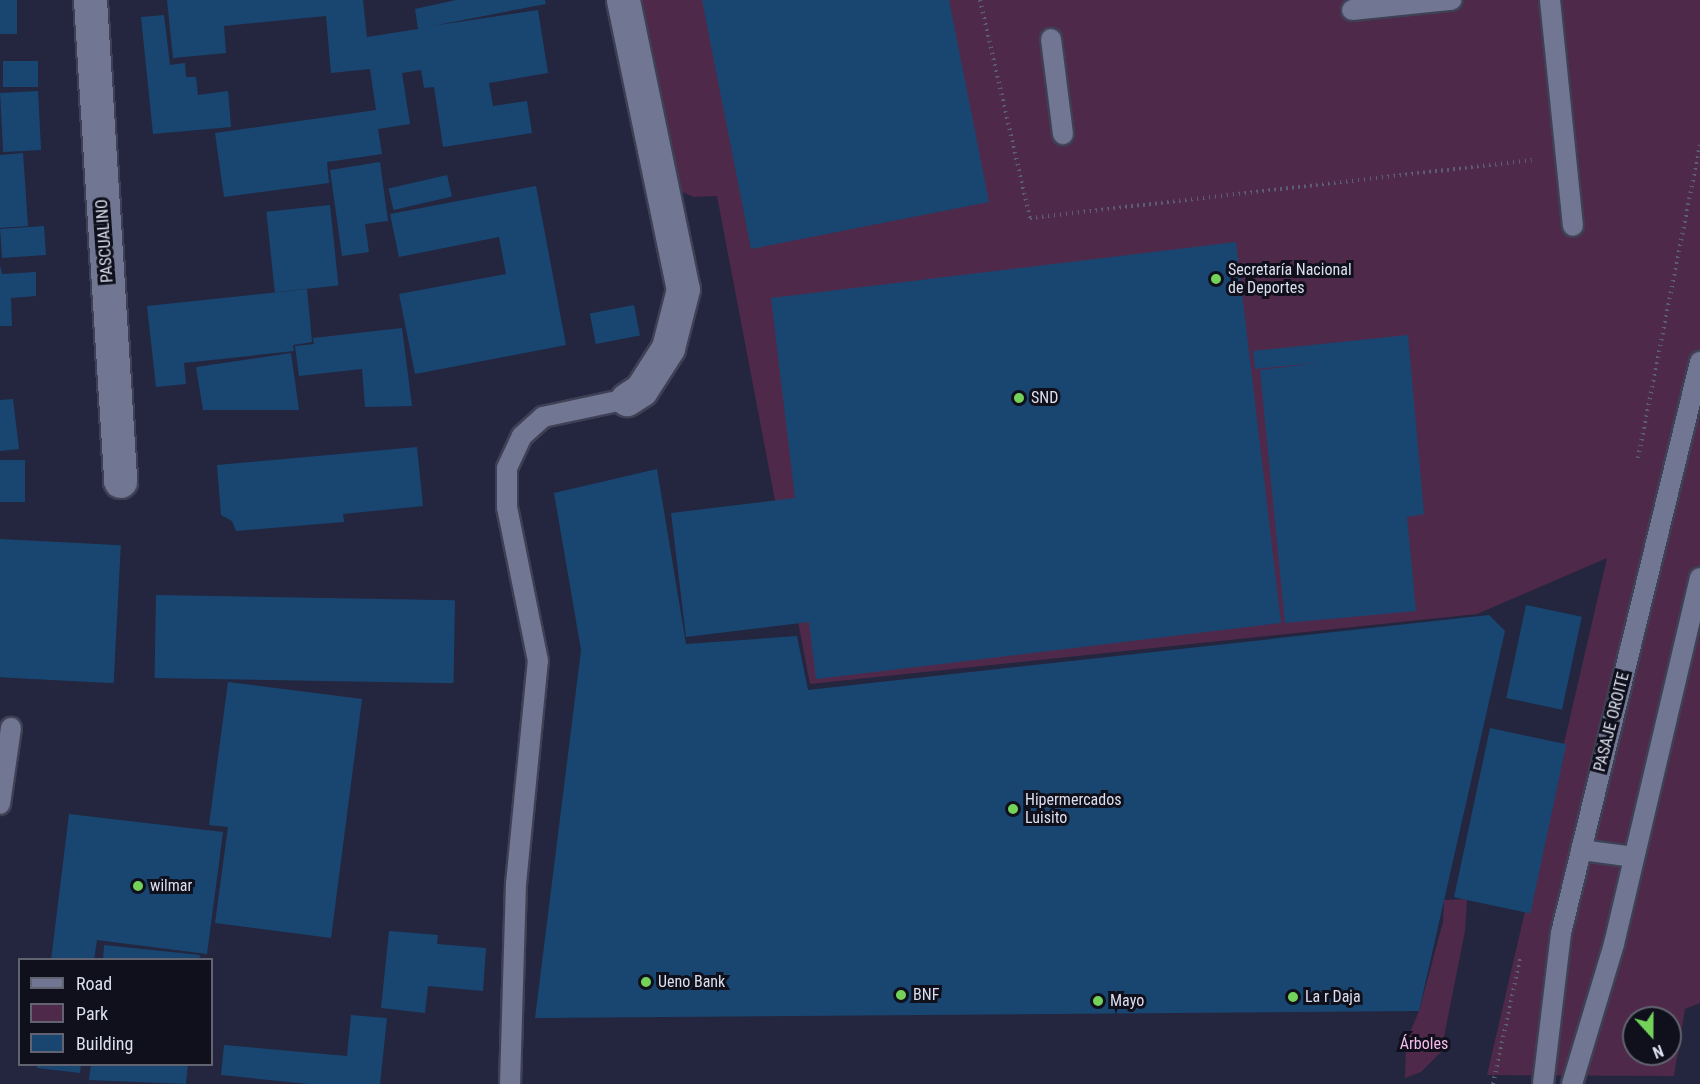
<!DOCTYPE html>
<meta charset="utf-8">
<style>
body{margin:0}
#map{position:relative;width:1700px;height:1084px;overflow:hidden;background:#23263e;font-family:"Roboto Condensed",sans-serif}
div>[style]{position:absolute}
.green>*{inset:0;background:#4f2949}
.building>*{inset:0;background:#194671;transform-origin:0 0}
.path>*{height:4px;margin-top:-2px;transform-origin:0;background:repeating-linear-gradient(90deg,#5c5f74 0 1.5px,transparent 0 6px)}
.roads{filter:drop-shadow(2px 0 #3f4055) drop-shadow(-2px 0 #3f4055) drop-shadow(0 2px #3f4055) drop-shadow(0 -2px #3f4055)}
.lane>*{height:20px;margin:-10px;padding:0 10px;transform-origin:10px;border-radius:10px;background:#717692}
.street>*{height:33px;margin:-16.5px;padding:0 16.5px;transform-origin:16.5px;border-radius:16.5px;background:#717692}
.dots>*{width:16px;height:16px;translate:-50% -50%;box-sizing:border-box;border:3px solid #0f101b;border-radius:50%}
span{translate:-50% -50%;white-space:nowrap;text-align:center;line-height:1.15;-webkit-text-stroke:6px #0f101b;paint-order:stroke}
.street-label{font-size:16px;color:#dcdfef}
.poi-label{font-size:16px;color:#dcdfef}
.left{translate:0 -50%;text-align:left}
.park-label{font-size:16px;color:#f8bced}
.legend{position:absolute;left:18px;top:958px;width:195px;height:108px;box-sizing:border-box;background:#0f101b;border:2px solid #616370;margin:0;padding:8px 10px;list-style:none;font-size:18px;color:#dcdfef}
.legend li{display:flex;align-items:center;gap:12px;height:30px}
.legend b{width:30px;border:2px solid #616370}
.north{position:absolute;left:1622px;top:1006px;width:60px;height:60px;box-sizing:border-box;background:#0f101b;border:2px solid #616370;border-radius:50%;rotate:159deg;font-size:16px;font-weight:700;line-height:24px;text-align:center;color:#dcdfef}
.north::after{content:'';display:block;margin:auto;width:21px;height:27px;background:#74d25b;clip-path:polygon(50% 0,100% 100%,50% 72%,0 100%)}
</style>
<div id="map">
<div class="green">
<div style="clip-path:polygon(evenodd,623px 0,1700px 0,1700px 1003px,1685px 1009px,1674px 1076px,1487px 1075px,1607px 558px,1477px 614px,810px 684px,717px 196px,694px 197px,675px 189px,623px 0,1634px 1018px,1670px 1018px,1670px 1054px,1634px 1054px,1634px 1018px)"></div>
<div style="clip-path:polygon(1467px 899px,1465px 931px,1441px 1052px,1421px 1072px,1405px 1078px,1406px 1042px,1419px 1011px,1443px 922px,1444px 900px)"></div>
</div>
<div class="building">
<div style="left:0;top:0;width:17px;height:34px"></div>
<div style="clip-path:polygon(167px 0,363px 0,367px 37px,418px 29px,415px 9px,456px 0,545px 0,546px 4px,432px 26px,538px 10px,548px 73px,489px 83px,493px 106px,527px 101px,532px 133px,443px 147px,434px 87px,424px 88px,421px 70px,402px 73px,410px 124px,378px 129px,382px 154px,327px 162px,329px 183px,224px 197px,215px 133px,376px 110px,370px 69px,331px 73px,326px 16px,224px 26px,226px 53px,173px 58px)"></div>
<div style="clip-path:polygon(702px 0,949px 0,989px 202px,751px 249px)"></div>
<div style="clip-path:polygon(164px 15px,170px 65px,185px 63px,186px 77px,196px 77px,198px 95px,228px 91px,231px 127px,153px 134px,141px 17px)"></div>
<div style="left:38px;top:61px;width:26px;height:35px;rotate:90deg"></div>
<div style="left:38px;top:91px;width:59px;height:38px;rotate:87deg"></div>
<div style="clip-path:polygon(23px 153px,28px 226px,0 228px,0 155px)"></div>
<div style="clip-path:polygon(380px 162px,388px 221px,365px 224px,369px 252px,342px 256px,330px 170px)"></div>
<div style="left:447px;top:175px;width:22px;height:60px;rotate:77deg"></div>
<div style="clip-path:polygon(536px 186px,566px 345px,415px 374px,399px 294px,506px 274px,499px 237px,399px 257px,390px 214px)"></div>
<div style="left:330px;top:205px;width:81px;height:64px;rotate:84deg"></div>
<div style="left:44px;top:226px;width:29px;height:44px;rotate:86deg"></div>
<div style="clip-path:polygon(1236px 242px,1281px 623px,816px 679px,809px 622px,686px 637px,671px 513px,795px 498px,771px 298px)"></div>
<div style="clip-path:polygon(0 265px,2px 274px,36px 272px,36px 296px,11px 298px,12px 326px,0 326px)"></div>
<div style="clip-path:polygon(307px 289px,312px 342px,293px 345px,294px 351px,184px 363px,186px 384px,156px 387px,147px 306px)"></div>
<div style="left:634px;top:305px;width:31px;height:45px;rotate:79deg"></div>
<div style="clip-path:polygon(402px 328px,412px 406px,365px 407px,362px 369px,299px 376px,295px 346px,314px 344px,313px 338px)"></div>
<div style="clip-path:polygon(1408px 335px,1424px 514px,1407px 517px,1416px 611px,1285px 623px,1260px 370px,1325px 362px,1255px 369px,1253px 351px)"></div>
<div style="clip-path:polygon(291px 353px,299px 410px,203px 410px,196px 367px)"></div>
<div style="clip-path:polygon(13px 399px,19px 449px,0 451px,0 400px)"></div>
<div style="clip-path:polygon(417px 447px,423px 506px,343px 514px,344px 522px,236px 531px,232px 521px,221px 515px,217px 465px)"></div>
<div style="left:0;top:460px;width:25px;height:42px"></div>
<div style="clip-path:polygon(657px 469px,686px 644px,797px 636px,808px 690px,1489px 615px,1505px 631px,1419px 1011px,535px 1018px,581px 650px,554px 493px)"></div>
<div style="left:0;top:539px;width:121px;height:138px;rotate:3deg"></div>
<div style="left:156px;top:595px;width:299px;height:83px;rotate:1deg"></div>
<div style="left:1526px;top:605px;width:57px;height:95px;rotate:12deg"></div>
<div style="clip-path:polygon(228px 682px,362px 699px,331px 938px,215px 923px,228px 827px,209px 825px)"></div>
<div style="left:1490px;top:728px;width:78px;height:173px;rotate:12deg"></div>
<div style="clip-path:polygon(69px 814px,223px 832px,207px 954px,97px 940px,94px 960px,51px 960px)"></div>
<div style="clip-path:polygon(389px 931px,438px 935px,437px 944px,486px 948px,483px 991px,428px 986px,425px 1013px,381px 1008px)"></div>
<div style="clip-path:polygon(104px 945px,200px 955px,199px 960px,103px 960px)"></div>
<div style="clip-path:polygon(351px 1015px,387px 1018px,380px 1084px,309px 1084px,221px 1075px,224px 1045px,347px 1056px)"></div>
<div style="clip-path:polygon(37px 1064px,81px 1064px,80px 1073px,37px 1068px)"></div>
<div style="clip-path:polygon(91px 1064px,188px 1064px,186px 1084px,89px 1080px)"></div>
</div>
<div class="path">
<div style="left:980px;top:0;width:224px;rotate:77.1deg"></div>
<div style="left:1030px;top:218px;width:505px;rotate:-6.59deg"></div>
<div style="left:1638px;top:458px;width:319px;rotate:-78.8deg"></div>
<div style="left:1493px;top:1084px;width:128px;rotate:-77.8deg"></div>
</div>
<div class="roads">
<div class="lane">
<div style="left:1550px;top:0;width:227px;rotate:84.2deg"></div>
<div style="left:1352px;top:10px;width:100px;rotate:-5.8deg"></div>
<div style="left:1051px;top:39px;width:96px;rotate:82.8deg"></div>
<div style="left:0;top:804px;width:77px;rotate:-81.8deg"></div>
<div style="left:1581px;top:850px;width:53px;rotate:7.5deg"></div>
<div style="left:510px;top:1084px;width:200px;rotate:-88.3deg"></div>
<div style="left:516px;top:884px;width:224px;rotate:-84.4deg"></div>
<div style="left:538px;top:661px;width:157px;rotate:-101.4deg"></div>
<div style="left:507px;top:507px;width:39px;rotate:-90deg"></div>
<div style="left:507px;top:468px;width:35px;rotate:-65deg"></div>
<div style="left:522px;top:436px;width:28px;rotate:-42deg"></div>
<div style="left:543px;top:417px;width:86px;rotate:-12.1deg"></div>
<div style="left:1543px;top:1084px;width:152px;rotate:-83.2deg"></div>
<div style="left:1561px;top:933px;width:588px;rotate:-76.32deg"></div>
<div style="left:1572px;top:1084px;width:146px;rotate:-73.3deg"></div>
<div style="left:1614px;top:944px;width:376px;rotate:-76.8deg"></div>
</div>
<div class="street">
<div style="left:90px;top:0;width:482px;rotate:86.4deg"></div>
<div style="left:623px;top:0;width:295px;rotate:78.3deg"></div>
<div style="left:683px;top:289px;width:61px;rotate:104.3deg"></div>
<div style="left:668px;top:348px;width:50px;rotate:122.7deg"></div>
<div style="left:641px;top:390px;width:17px;rotate:147deg"></div>
</div>
</div>
<div class="dots">
<div style="left:1216px;top:279px;background:#74d25b"></div>
<div style="left:1019px;top:398px;background:#74d25b"></div>
<div style="left:1013px;top:809px;background:#74d25b"></div>
<div style="left:138px;top:886px;background:#74d25b"></div>
<div style="left:646px;top:982px;background:#74d25b"></div>
<div style="left:901px;top:995px;background:#74d25b"></div>
<div style="left:1293px;top:997px;background:#74d25b"></div>
<div style="left:1098px;top:1001px;background:#74d25b"></div>
</div>
<div class="street-label">
<span style="left:105px;top:241px;rotate:-94deg">PASCUALINO</span>
<span style="left:1612px;top:722px;rotate:-76deg">PASAJE OROITE</span>
</div>
<div class="poi-label">
<span class="left" style="left:1228px;top:279px">Secretaría Nacional<br>de Deportes</span>
<span class="left" style="left:1031px;top:398px">SND</span>
<span class="left" style="left:1025px;top:809px">Hipermercados<br>Luisito</span>
<span class="left" style="left:150px;top:886px">wilmar</span>
<span class="left" style="left:658px;top:982px">Ueno Bank</span>
<span class="left" style="left:913px;top:995px">BNF</span>
<span class="left" style="left:1305px;top:997px">La r Daja</span>
<span class="left" style="left:1110px;top:1001px">Mayo</span>
</div>
<div class="park-label">
<span style="left:1424px;top:1044px">Árboles</span>
</div>
<ul class="legend">
<li><b style="height:8px;background:#717692"></b>Road</li>
<li><b style="height:16px;background:#4f2949"></b>Park</li>
<li><b style="height:16px;background:#194671"></b>Building</li>
</ul>
<div class="north">N</div>
</div>
